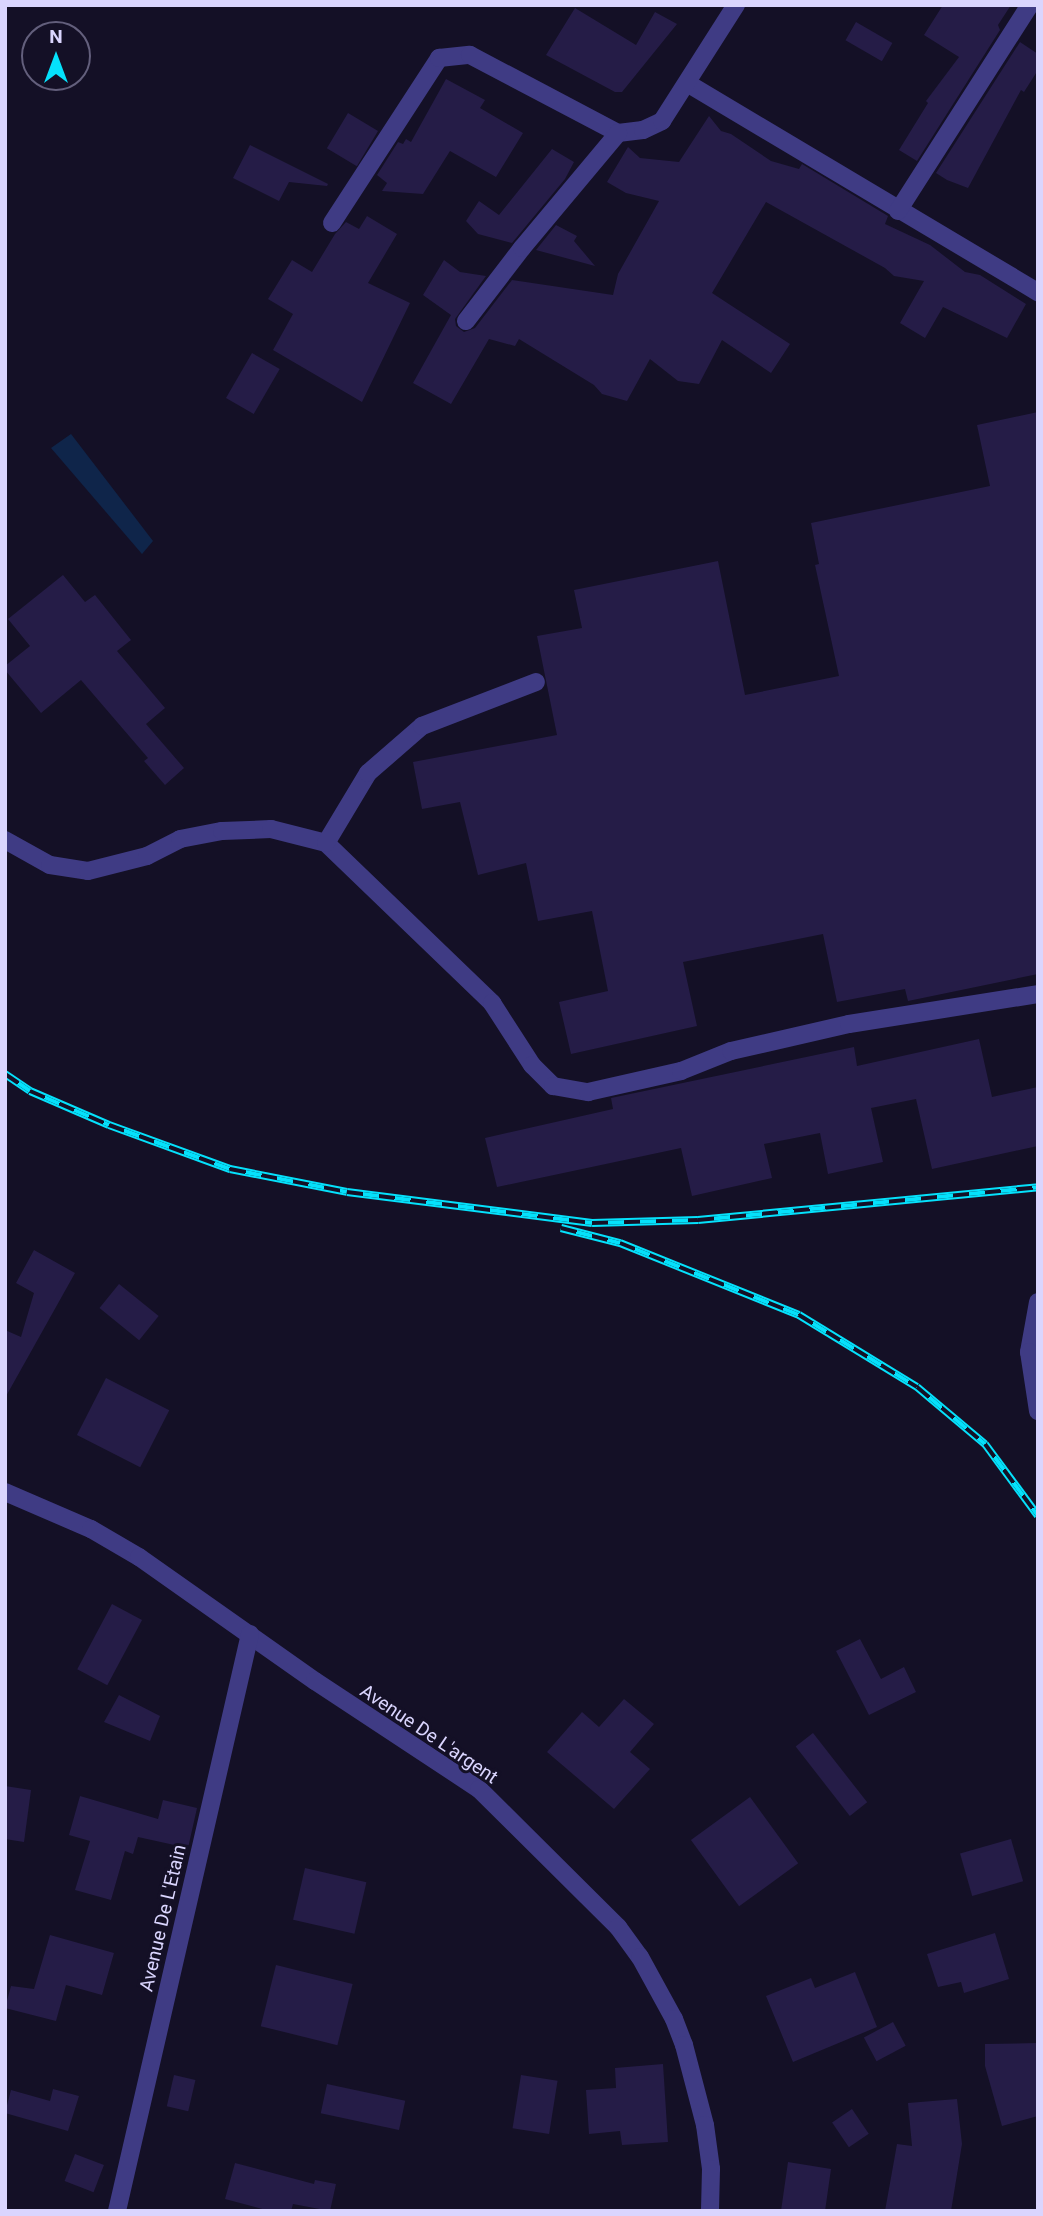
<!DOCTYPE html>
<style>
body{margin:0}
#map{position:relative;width:1043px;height:2216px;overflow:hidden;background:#141026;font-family:Roboto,sans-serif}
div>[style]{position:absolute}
.water>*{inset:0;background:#0f254a}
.building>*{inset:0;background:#251c47;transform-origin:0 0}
.minor>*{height:18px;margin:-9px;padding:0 9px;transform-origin:9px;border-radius:9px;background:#3f3b84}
.rail>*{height:8px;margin-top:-4px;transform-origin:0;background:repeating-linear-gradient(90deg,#141026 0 16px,#05e1fb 0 32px);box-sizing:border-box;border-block:2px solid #05e1fb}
span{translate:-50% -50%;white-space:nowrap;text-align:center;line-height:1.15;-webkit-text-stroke:6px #141026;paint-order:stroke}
.street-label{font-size:19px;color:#dad5fe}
.frame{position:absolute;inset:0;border:7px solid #dad5fe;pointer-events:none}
.north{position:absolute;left:21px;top:21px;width:70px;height:70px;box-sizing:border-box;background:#141026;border:2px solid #635f7c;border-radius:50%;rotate:0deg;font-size:19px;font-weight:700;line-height:28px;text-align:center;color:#dad5fe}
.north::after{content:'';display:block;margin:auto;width:24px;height:32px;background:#05e1fb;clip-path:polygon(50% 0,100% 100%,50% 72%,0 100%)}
</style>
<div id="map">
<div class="water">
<div style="clip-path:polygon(71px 434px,153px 541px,142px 554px,51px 448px)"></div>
</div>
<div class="building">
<div style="clip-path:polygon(943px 5px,1011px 5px,998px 25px,1000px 30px,917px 161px,899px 150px,928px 103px,926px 101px,959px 57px,924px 35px)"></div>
<div style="clip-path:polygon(575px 8px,636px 45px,655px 12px,677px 24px,622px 92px,615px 92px,546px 55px)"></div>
<div style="left:856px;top:22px;width:42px;height:21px;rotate:30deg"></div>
<div style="clip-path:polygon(1020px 42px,1038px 54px,1038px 70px,1024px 92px,1021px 90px,968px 188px,947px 180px,936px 173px)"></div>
<div style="clip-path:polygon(446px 79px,485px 100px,480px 108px,523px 133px,496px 177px,450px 151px,423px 194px,382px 191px,387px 183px,377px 175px,398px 142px,403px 144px,406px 139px,411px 142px)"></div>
<div style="left:348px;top:113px;width:35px;height:41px;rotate:31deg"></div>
<div style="clip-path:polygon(709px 116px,721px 131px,731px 134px,771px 161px,799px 169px,802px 164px,888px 216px,885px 224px,930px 245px,965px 272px,980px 275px,1026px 304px,1007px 338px,943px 307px,925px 338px,900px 323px,924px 281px,894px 276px,885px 268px,766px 202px,712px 293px,790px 344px,771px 373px,722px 340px,699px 384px,678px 381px,650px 359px,627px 401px,602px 394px,594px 385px,519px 339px,515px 346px,489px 339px,451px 404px,413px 383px,451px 315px,423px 295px,444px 260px,460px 272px,486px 276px,455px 319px,456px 326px,464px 332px,475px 328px,512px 280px,613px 295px,618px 274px,659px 201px,626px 193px,607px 182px,628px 147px,640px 158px,679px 162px)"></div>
<div style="clip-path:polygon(250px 145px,328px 184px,327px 186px,289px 182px,279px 201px,233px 178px)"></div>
<div style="clip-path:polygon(552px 149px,574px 162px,565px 179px,512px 243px,478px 234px,466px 221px,479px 201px,499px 215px)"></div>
<div style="clip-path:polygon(367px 216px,397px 234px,368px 283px,410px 303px,362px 402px,273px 350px,293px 314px,268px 299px,292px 260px,312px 272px,335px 234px,346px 222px,359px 229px)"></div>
<div style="clip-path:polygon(556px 225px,577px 236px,574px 241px,595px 266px,536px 250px)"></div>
<div style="left:252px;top:353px;width:32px;height:52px;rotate:30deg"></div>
<div style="clip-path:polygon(1038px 412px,1038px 974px,908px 1001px,905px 989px,837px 1002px,823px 934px,683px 962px,697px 1026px,571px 1054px,559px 1002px,608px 991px,592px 911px,538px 921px,526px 863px,478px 875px,460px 802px,422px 809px,413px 762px,557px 735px,537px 636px,582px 628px,574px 590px,718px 561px,745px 695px,839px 676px,815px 565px,819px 564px,811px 523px,990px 486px,977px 425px)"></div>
<div style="clip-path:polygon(63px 575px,85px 602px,95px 595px,131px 640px,117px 651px,165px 708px,146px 724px,184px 768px,165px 785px,144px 761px,148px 758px,81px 680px,41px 713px,5px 670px,5px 666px,30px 646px,8px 619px)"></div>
<div style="clip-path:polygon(979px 1039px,992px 1097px,1038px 1087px,1038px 1146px,932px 1169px,916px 1099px,871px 1108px,883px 1162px,828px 1174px,820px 1133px,764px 1144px,772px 1178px,692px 1196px,681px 1148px,497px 1187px,485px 1138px,613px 1109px,611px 1098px,854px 1047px,857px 1066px)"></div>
<div style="clip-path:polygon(34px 1250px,75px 1273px,5px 1398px,5px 1330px,21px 1337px,34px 1293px,16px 1283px)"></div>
<div style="left:119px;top:1284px;width:51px;height:31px;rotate:39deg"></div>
<div style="left:106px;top:1378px;width:71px;height:64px;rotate:27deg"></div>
<div style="left:112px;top:1604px;width:34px;height:74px;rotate:28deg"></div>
<div style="clip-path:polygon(860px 1639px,881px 1679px,904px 1667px,916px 1692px,869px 1715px,836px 1651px)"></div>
<div style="clip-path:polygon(119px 1695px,160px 1716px,150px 1741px,104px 1722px)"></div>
<div style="clip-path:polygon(624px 1699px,654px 1724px,630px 1752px,650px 1769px,614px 1809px,547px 1752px,582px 1712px,599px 1727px)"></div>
<div style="left:813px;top:1733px;width:88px;height:22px;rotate:52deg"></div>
<div style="clip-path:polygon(5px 1786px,31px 1790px,24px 1842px,5px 1839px)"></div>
<div style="clip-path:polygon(80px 1796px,158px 1819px,163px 1800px,197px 1808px,188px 1848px,138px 1837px,133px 1854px,125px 1851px,111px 1900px,75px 1890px,90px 1841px,69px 1835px)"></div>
<div style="left:750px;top:1797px;width:82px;height:73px;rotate:54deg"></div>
<div style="left:1011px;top:1839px;width:44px;height:53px;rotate:74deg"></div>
<div style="left:305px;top:1868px;width:63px;height:53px;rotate:13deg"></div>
<div style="clip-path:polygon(995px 1933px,1009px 1979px,964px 1993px,961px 1982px,938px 1987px,927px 1954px)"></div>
<div style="clip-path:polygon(50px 1935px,114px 1953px,102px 1995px,66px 1985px,56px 2021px,5px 2008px,11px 1986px,34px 1989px)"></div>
<div style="left:276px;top:1965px;width:79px;height:63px;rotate:14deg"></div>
<div style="clip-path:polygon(855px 1972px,877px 2027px,793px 2062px,766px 1996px,811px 1978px,815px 1988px)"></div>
<div style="left:893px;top:2022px;width:27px;height:33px;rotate:62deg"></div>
<div style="clip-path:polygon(1038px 2043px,1038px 2116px,1002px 2126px,985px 2066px,985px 2044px)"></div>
<div style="clip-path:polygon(663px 2064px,668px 2142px,622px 2145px,620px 2131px,589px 2134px,586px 2090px,616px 2088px,615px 2068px)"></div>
<div style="left:174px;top:2075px;width:22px;height:32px;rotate:13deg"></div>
<div style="left:521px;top:2075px;width:37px;height:54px;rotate:9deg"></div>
<div style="left:327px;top:2084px;width:80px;height:30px;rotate:12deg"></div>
<div style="clip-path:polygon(53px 2089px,79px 2096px,68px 2131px,5px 2113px,11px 2090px,50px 2101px)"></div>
<div style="clip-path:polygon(957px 2099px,962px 2144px,951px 2211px,885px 2211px,897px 2144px,912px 2146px,908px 2103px)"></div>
<div style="left:852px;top:2109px;width:30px;height:24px;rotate:56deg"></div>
<div style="left:75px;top:2154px;width:31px;height:29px;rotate:21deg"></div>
<div style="clip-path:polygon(788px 2162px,831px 2169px,825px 2211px,781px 2211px)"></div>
<div style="clip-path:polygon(235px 2163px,314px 2184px,315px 2180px,336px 2184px,330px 2211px,293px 2204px,291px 2211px,270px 2211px,225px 2199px)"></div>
</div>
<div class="minor">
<div style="left:687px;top:83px;width:409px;rotate:30.8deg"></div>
<div style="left:898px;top:211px;width:243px;rotate:-57.4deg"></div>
<div style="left:332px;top:223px;width:197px;rotate:-57deg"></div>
<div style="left:439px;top:58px;width:31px;rotate:-6deg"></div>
<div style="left:470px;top:55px;width:167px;rotate:27.8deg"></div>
<div style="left:618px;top:133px;width:25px;rotate:-7deg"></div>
<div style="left:643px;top:130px;width:21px;rotate:-25deg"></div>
<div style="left:662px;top:121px;width:138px;rotate:-57.5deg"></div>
<div style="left:466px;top:321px;width:92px;rotate:-52.5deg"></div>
<div style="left:522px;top:248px;width:150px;rotate:-50.1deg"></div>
<div style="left:5px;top:840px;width:51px;rotate:29.1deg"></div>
<div style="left:50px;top:865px;width:38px;rotate:9deg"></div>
<div style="left:88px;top:871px;width:61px;rotate:-14.3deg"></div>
<div style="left:147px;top:856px;width:37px;rotate:-27deg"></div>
<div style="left:180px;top:839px;width:43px;rotate:-10.8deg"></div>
<div style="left:222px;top:831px;width:49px;rotate:-2.3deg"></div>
<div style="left:271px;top:829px;width:57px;rotate:14.3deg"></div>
<div style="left:326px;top:843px;width:231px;rotate:43.9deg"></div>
<div style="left:492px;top:1003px;width:74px;rotate:57.2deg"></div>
<div style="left:532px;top:1065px;width:30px;rotate:45deg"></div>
<div style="left:553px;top:1086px;width:36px;rotate:10deg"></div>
<div style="left:588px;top:1092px;width:95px;rotate:-12.7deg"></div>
<div style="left:681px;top:1071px;width:54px;rotate:-21.8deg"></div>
<div style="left:731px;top:1051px;width:121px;rotate:-12.9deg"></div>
<div style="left:849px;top:1024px;width:191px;rotate:-9deg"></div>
<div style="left:326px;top:843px;width:82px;rotate:-59deg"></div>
<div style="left:368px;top:773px;width:72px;rotate:-41deg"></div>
<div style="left:422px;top:726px;width:122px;rotate:-21.1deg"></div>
<div style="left:1038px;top:1302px;width:51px;rotate:100.2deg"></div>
<div style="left:1029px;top:1352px;width:60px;rotate:81.3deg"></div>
<div style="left:5px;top:1492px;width:94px;rotate:23.3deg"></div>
<div style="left:91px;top:1529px;width:56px;rotate:30.3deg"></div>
<div style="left:139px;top:1557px;width:215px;rotate:35.2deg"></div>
<div style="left:315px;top:1681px;width:196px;rotate:33.4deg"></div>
<div style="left:479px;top:1789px;width:196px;rotate:44.8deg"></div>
<div style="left:618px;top:1927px;width:37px;rotate:54deg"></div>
<div style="left:640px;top:1957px;width:71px;rotate:61.3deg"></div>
<div style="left:674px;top:2019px;width:28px;rotate:69deg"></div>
<div style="left:684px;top:2045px;width:83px;rotate:75.3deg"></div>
<div style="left:705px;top:2125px;width:44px;rotate:82.2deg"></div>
<div style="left:711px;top:2169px;width:42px;rotate:91.4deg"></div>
<div style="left:117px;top:2211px;width:592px;rotate:-77.02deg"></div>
</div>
<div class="rail">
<div style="left:5px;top:1074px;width:30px;rotate:34deg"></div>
<div style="left:30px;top:1091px;width:86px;rotate:23.3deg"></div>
<div style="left:109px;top:1125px;width:129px;rotate:20deg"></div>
<div style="left:230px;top:1169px;width:119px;rotate:11.1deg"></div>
<div style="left:347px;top:1192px;width:247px;rotate:7.2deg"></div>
<div style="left:592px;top:1223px;width:106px;rotate:-1.6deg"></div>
<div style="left:698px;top:1220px;width:342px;rotate:-5.5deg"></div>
<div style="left:561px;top:1228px;width:61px;rotate:14.3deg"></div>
<div style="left:620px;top:1243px;width:193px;rotate:21.9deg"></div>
<div style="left:799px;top:1315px;width:138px;rotate:31.4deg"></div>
<div style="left:917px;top:1387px;width:89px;rotate:40deg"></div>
<div style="left:985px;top:1444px;width:89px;rotate:53.6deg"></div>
</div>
<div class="street-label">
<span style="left:429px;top:1734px;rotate:34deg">Avenue De L'argent</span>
<span style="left:163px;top:1918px;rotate:-77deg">Avenue De L'Etain</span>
</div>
<div class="frame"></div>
<div class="north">N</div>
</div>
